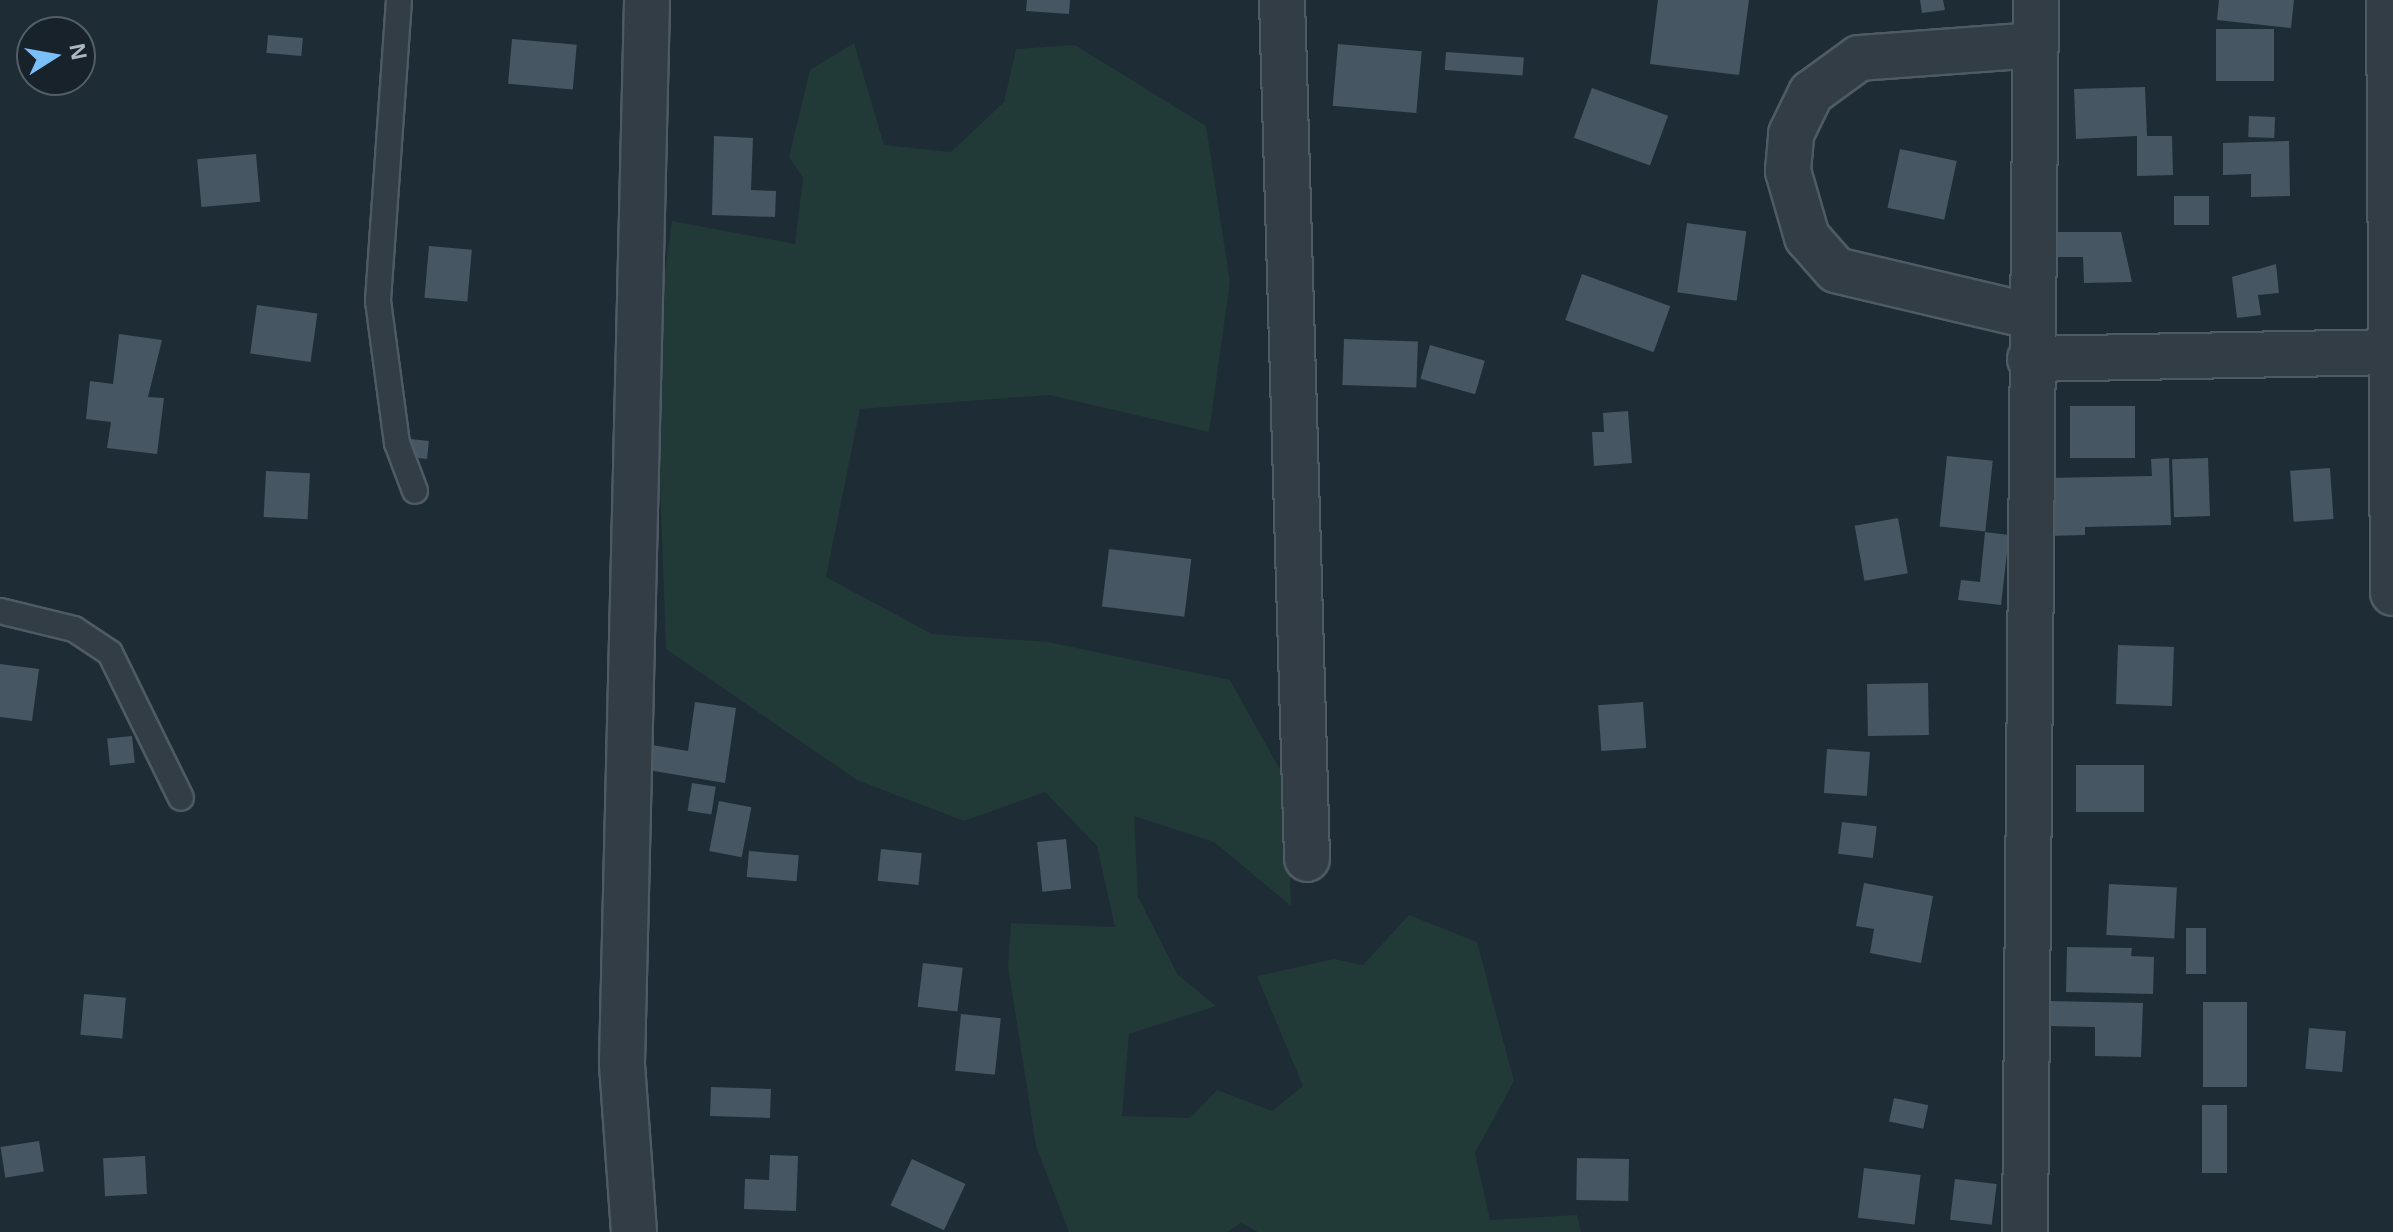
<!DOCTYPE html>
<style>
body{margin:0}
#map{position:relative;width:2393px;height:1232px;overflow:hidden;background:#1e2c35;font-family:Arial,sans-serif}
div>[style]{position:absolute}
.green>*{inset:0;background:#213937}
.building>*{inset:0;background:#465662;transform-origin:0 0}
.roads{filter:drop-shadow(2px 0 #4f5b64) drop-shadow(-2px 0 #4f5b64) drop-shadow(0 2px #4f5b64) drop-shadow(0 -2px #4f5b64)}
.lane>*{height:24px;margin:-12px;padding:0 12px;transform-origin:12px;border-radius:12px;background:#323d46}
.street>*{height:44px;margin:-22px;padding:0 22px;transform-origin:22px;border-radius:22px;background:#323d46}
span{translate:-50% -50%;white-space:nowrap;text-align:center;line-height:1.15;-webkit-text-stroke:8px #18222a;paint-order:stroke}
.north{position:absolute;left:16px;top:16px;width:80px;height:80px;box-sizing:border-box;background:#18222a;border:2px solid #535e68;border-radius:50%;rotate:79deg;font-size:22px;font-weight:700;line-height:32px;text-align:center;color:#abb8c4}
.north::after{content:'';display:block;margin:auto;width:28px;height:36px;background:#7abff9;clip-path:polygon(50% 0,100% 100%,50% 72%,0 100%)}
</style>
<div id="map">
<div class="green">
<div style="clip-path:polygon(854px 43px,884px 145px,951px 152px,1004px 102px,1016px 49px,1075px 45px,1206px 126px,1230px 282px,1209px 432px,1049px 395px,860px 409px,826px 577px,932px 634px,1048px 642px,1230px 680px,1287px 782px,1291px 906px,1214px 842px,1134px 816px,1138px 897px,1178px 975px,1216px 1006px,1129px 1034px,1122px 1116px,1190px 1118px,1217px 1090px,1272px 1111px,1303px 1086px,1257px 976px,1334px 959px,1363px 965px,1409px 915px,1477px 942px,1514px 1081px,1475px 1153px,1490px 1220px,1577px 1215px,1581px 1232px,1258px 1232px,1241px 1223px,1227px 1232px,1069px 1232px,1036px 1146px,1008px 966px,1011px 923px,1115px 927px,1097px 846px,1045px 792px,964px 821px,857px 780px,666px 649px,655px 344px,672px 221px,795px 244px,803px 178px,789px 157px,810px 70px)"></div>
</div>
<div class="building">
<div style="clip-path:polygon(1027px 0,1070px 0,1069px 14px,1026px 11px)"></div>
<div style="clip-path:polygon(1658px 0,1749px 0,1739px 75px,1650px 64px)"></div>
<div style="clip-path:polygon(1920px 0,1943px 0,1945px 10px,1922px 13px)"></div>
<div style="clip-path:polygon(2219px 0,2294px 0,2291px 28px,2217px 20px)"></div>
<div style="left:2216px;top:29px;width:58px;height:52px"></div>
<div style="left:268px;top:35px;width:35px;height:18px;rotate:5deg"></div>
<div style="left:512px;top:39px;width:65px;height:45px;rotate:5deg"></div>
<div style="left:1338px;top:44px;width:84px;height:62px;rotate:5deg"></div>
<div style="left:1446px;top:52px;width:78px;height:18px;rotate:4deg"></div>
<div style="clip-path:polygon(2145px 87px,2147px 136px,2172px 136px,2173px 175px,2137px 176px,2137px 136px,2076px 139px,2074px 89px)"></div>
<div style="left:1592px;top:88px;width:81px;height:53px;rotate:20deg"></div>
<div style="left:2249px;top:116px;width:26px;height:21px;rotate:2deg"></div>
<div style="clip-path:polygon(714px 136px,753px 138px,751px 190px,776px 191px,775px 217px,712px 215px)"></div>
<div style="clip-path:polygon(2289px 141px,2290px 196px,2251px 197px,2251px 174px,2223px 175px,2223px 143px)"></div>
<div style="left:1900px;top:149px;width:58px;height:60px;rotate:12deg"></div>
<div style="left:256px;top:154px;width:48px;height:59px;rotate:85deg"></div>
<div style="left:2174px;top:196px;width:35px;height:29px"></div>
<div style="left:1687px;top:223px;width:60px;height:70px;rotate:8deg"></div>
<div style="clip-path:polygon(2054px 232px,2121px 232px,2132px 282px,2084px 283px,2083px 257px,2055px 257px)"></div>
<div style="left:429px;top:246px;width:43px;height:52px;rotate:5deg"></div>
<div style="clip-path:polygon(2276px 264px,2279px 293px,2258px 295px,2261px 315px,2237px 318px,2232px 277px)"></div>
<div style="left:1582px;top:274px;width:94px;height:49px;rotate:20deg"></div>
<div style="left:257px;top:305px;width:61px;height:49px;rotate:8deg"></div>
<div style="clip-path:polygon(119px 334px,162px 340px,148px 397px,164px 398px,157px 454px,107px 448px,111px 422px,86px 419px,90px 381px,113px 384px)"></div>
<div style="left:1344px;top:339px;width:74px;height:46px;rotate:2deg"></div>
<div style="left:1430px;top:345px;width:57px;height:35px;rotate:16deg"></div>
<div style="left:2070px;top:406px;width:65px;height:52px"></div>
<div style="clip-path:polygon(1628px 411px,1632px 463px,1594px 466px,1592px 432px,1604px 432px,1603px 413px)"></div>
<div style="left:410px;top:439px;width:19px;height:18px;rotate:6deg"></div>
<div style="left:1947px;top:456px;width:46px;height:71px;rotate:6deg"></div>
<div style="clip-path:polygon(2169px 458px,2171px 525px,2085px 527px,2085px 535px,2047px 536px,2045px 478px,2152px 476px,2151px 459px)"></div>
<div style="left:2208px;top:458px;width:58px;height:36px;rotate:88deg"></div>
<div style="left:2330px;top:468px;width:51px;height:40px;rotate:86deg"></div>
<div style="left:266px;top:471px;width:44px;height:46px;rotate:3deg"></div>
<div style="left:1898px;top:518px;width:56px;height:44px;rotate:80deg"></div>
<div style="clip-path:polygon(1985px 532px,2009px 535px,2001px 605px,1958px 600px,1961px 580px,1980px 582px)"></div>
<div style="left:1109px;top:549px;width:83px;height:58px;rotate:7deg"></div>
<div style="left:2118px;top:645px;width:56px;height:59px;rotate:2deg"></div>
<div style="clip-path:polygon(0 664px,39px 669px,32px 721px,0 717px)"></div>
<div style="left:1928px;top:683px;width:52px;height:61px;rotate:89deg"></div>
<div style="clip-path:polygon(695px 702px,736px 708px,725px 783px,648px 770px,652px 745px,688px 751px)"></div>
<div style="left:1643px;top:702px;width:46px;height:45px;rotate:86deg"></div>
<div style="left:132px;top:736px;width:27px;height:25px;rotate:84deg"></div>
<div style="left:1827px;top:749px;width:43px;height:44px;rotate:4deg"></div>
<div style="left:2076px;top:765px;width:68px;height:47px"></div>
<div style="left:692px;top:783px;width:24px;height:28px;rotate:9deg"></div>
<div style="left:719px;top:801px;width:33px;height:51px;rotate:11deg"></div>
<div style="left:1842px;top:822px;width:35px;height:32px;rotate:7deg"></div>
<div style="left:1066px;top:839px;width:50px;height:29px;rotate:84deg"></div>
<div style="left:881px;top:849px;width:41px;height:32px;rotate:6deg"></div>
<div style="left:749px;top:851px;width:50px;height:26px;rotate:5deg"></div>
<div style="clip-path:polygon(1864px 883px,1933px 896px,1921px 963px,1870px 953px,1874px 929px,1856px 926px)"></div>
<div style="left:2109px;top:884px;width:68px;height:51px;rotate:3deg"></div>
<div style="left:2186px;top:928px;width:20px;height:46px"></div>
<div style="clip-path:polygon(2067px 947px,2132px 948px,2131px 956px,2154px 957px,2153px 994px,2066px 992px)"></div>
<div style="left:923px;top:963px;width:40px;height:44px;rotate:7deg"></div>
<div style="left:84px;top:994px;width:42px;height:41px;rotate:5deg"></div>
<div style="clip-path:polygon(2049px 1001px,2143px 1003px,2141px 1057px,2095px 1056px,2095px 1027px,2048px 1026px)"></div>
<div style="left:2203px;top:1002px;width:44px;height:85px"></div>
<div style="left:961px;top:1014px;width:40px;height:57px;rotate:6deg"></div>
<div style="left:2309px;top:1028px;width:37px;height:41px;rotate:5deg"></div>
<div style="left:711px;top:1087px;width:60px;height:29px;rotate:2deg"></div>
<div style="left:1894px;top:1098px;width:35px;height:24px;rotate:12deg"></div>
<div style="left:2202px;top:1105px;width:25px;height:68px"></div>
<div style="left:39px;top:1141px;width:31px;height:39px;rotate:81deg"></div>
<div style="clip-path:polygon(770px 1155px,798px 1156px,796px 1211px,744px 1209px,745px 1179px,769px 1180px)"></div>
<div style="left:145px;top:1156px;width:38px;height:42px;rotate:87deg"></div>
<div style="left:1577px;top:1158px;width:52px;height:42px;rotate:1deg"></div>
<div style="left:912px;top:1159px;width:59px;height:51px;rotate:25deg"></div>
<div style="left:1864px;top:1168px;width:57px;height:50px;rotate:7deg"></div>
<div style="left:1955px;top:1179px;width:42px;height:41px;rotate:7deg"></div>
</div>
<div class="roads">
<div class="lane">
<div style="left:399px;top:0;width:302px;rotate:94deg"></div>
<div style="left:378px;top:301px;width:143px;rotate:82.4deg"></div>
<div style="left:397px;top:443px;width:51px;rotate:69.4deg"></div>
<div style="left:0;top:611px;width:76px;rotate:13.7deg"></div>
<div style="left:74px;top:629px;width:43px;rotate:33.7deg"></div>
<div style="left:110px;top:653px;width:161px;rotate:63.9deg"></div>
</div>
<div class="street">
<div style="left:1282px;top:0;width:859px;rotate:88.33deg"></div>
<div style="left:2389px;top:0;width:593px;rotate:89.61deg"></div>
<div style="left:2030px;top:316px;width:199px;rotate:-166.7deg"></div>
<div style="left:1836px;top:270px;width:44px;rotate:-131.3deg"></div>
<div style="left:1807px;top:237px;width:69px;rotate:-106.1deg"></div>
<div style="left:1788px;top:171px;width:37px;rotate:-85deg"></div>
<div style="left:1791px;top:134px;width:46px;rotate:-64deg"></div>
<div style="left:1811px;top:93px;width:59px;rotate:-36.1deg"></div>
<div style="left:1859px;top:58px;width:176px;rotate:-4.2deg"></div>
<div style="left:2030px;top:359px;width:360px;rotate:-1.1deg"></div>
<div style="left:634px;top:1232px;width:169px;rotate:-94.1deg"></div>
<div style="left:622px;top:1063px;width:1063px;rotate:-88.65deg"></div>
<div style="left:2025px;top:1232px;width:1232px;rotate:-89.49deg"></div>
</div>
</div>
<div class="north">N</div>
</div>
